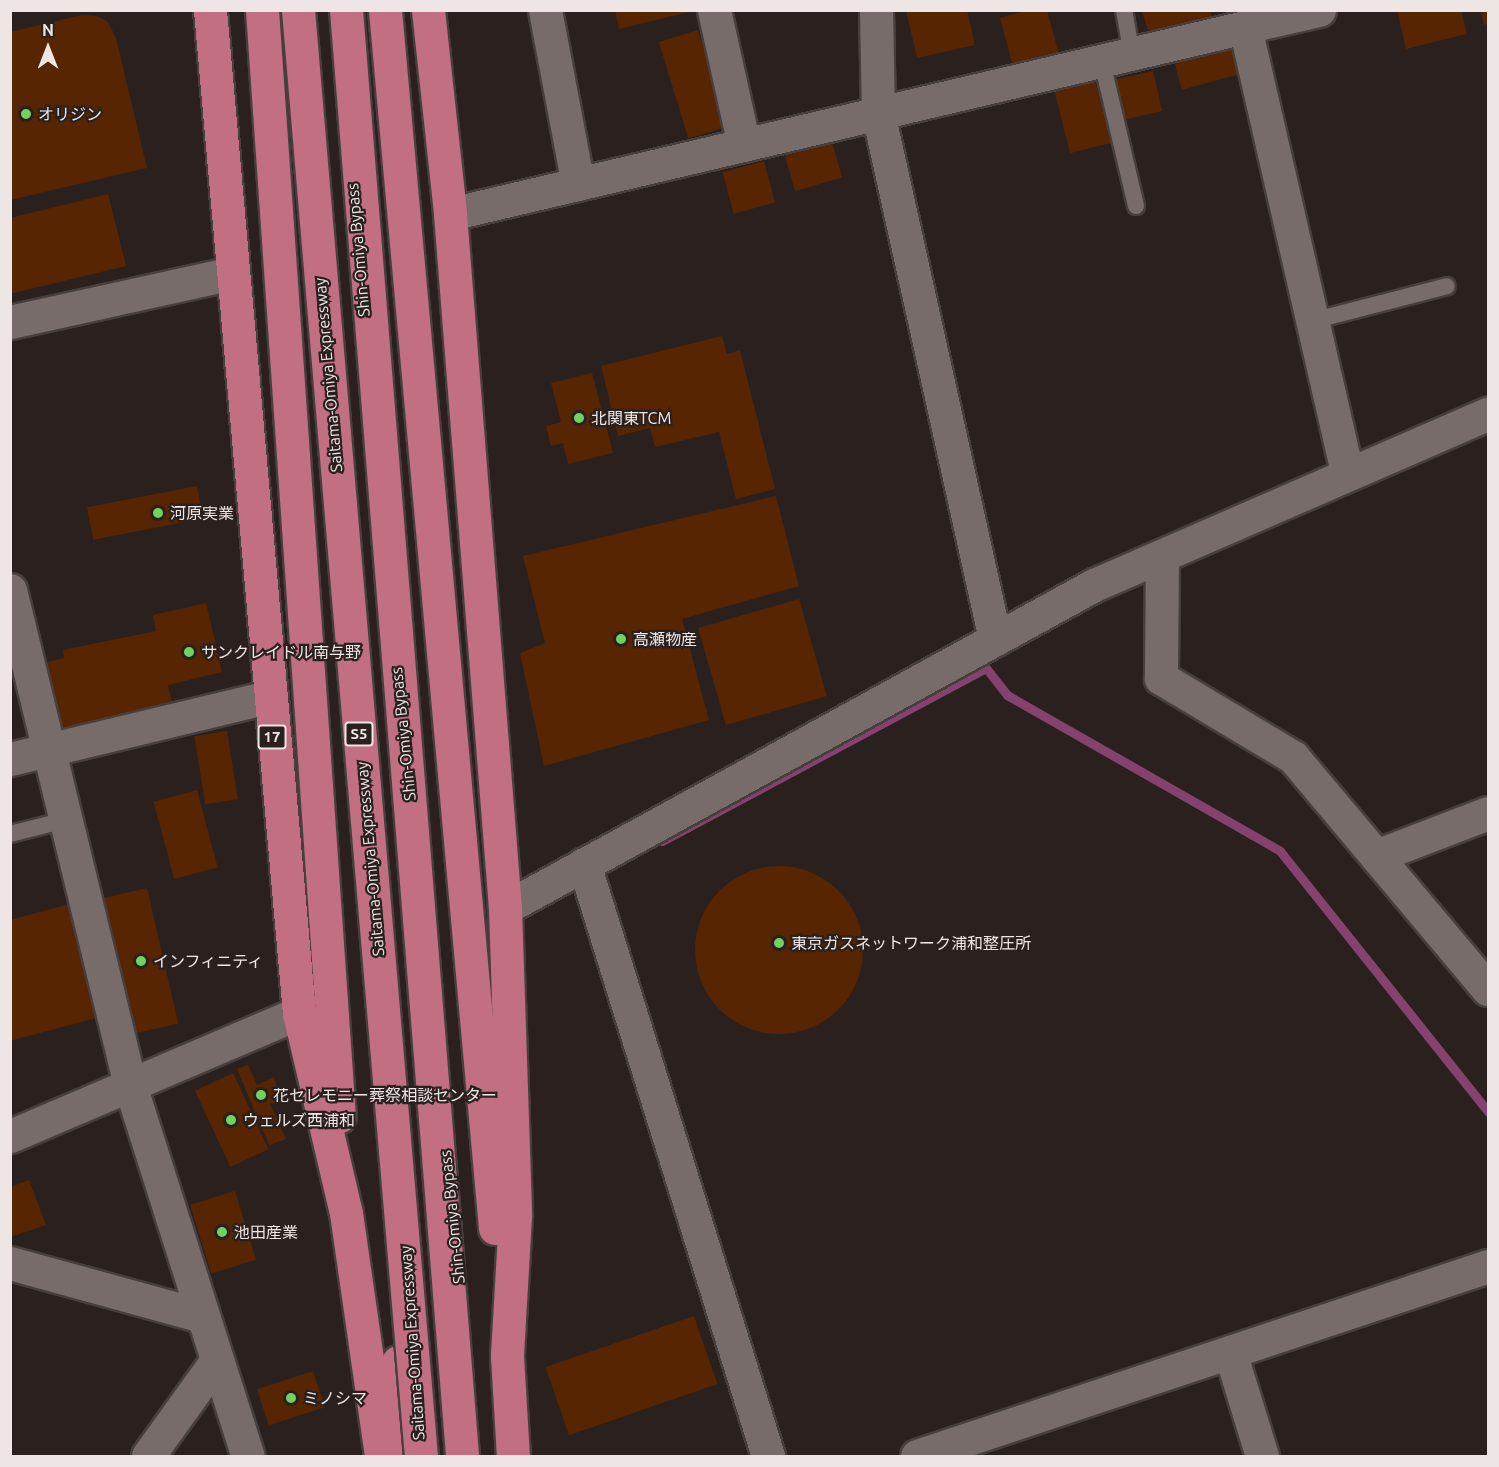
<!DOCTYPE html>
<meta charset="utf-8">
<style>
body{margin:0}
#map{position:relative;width:1499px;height:1467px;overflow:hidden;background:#2a211f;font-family:Ubuntu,"Noto Sans JP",sans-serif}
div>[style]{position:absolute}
.stream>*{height:9px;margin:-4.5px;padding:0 4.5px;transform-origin:4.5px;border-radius:4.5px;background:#86426e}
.building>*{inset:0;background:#572501;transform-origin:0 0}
.round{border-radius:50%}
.roads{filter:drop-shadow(2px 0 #473f3e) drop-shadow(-2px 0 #473f3e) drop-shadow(0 2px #473f3e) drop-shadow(0 -2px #473f3e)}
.lane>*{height:16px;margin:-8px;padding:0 8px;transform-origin:8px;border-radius:8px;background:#776c6a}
.street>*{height:33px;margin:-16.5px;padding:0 16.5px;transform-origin:16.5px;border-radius:16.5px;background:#776c6a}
.highway>*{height:33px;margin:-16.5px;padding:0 16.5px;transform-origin:16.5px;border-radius:16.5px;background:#c26f83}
.bridges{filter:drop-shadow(2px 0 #473f3e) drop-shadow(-2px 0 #473f3e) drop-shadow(0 2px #473f3e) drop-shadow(0 -2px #473f3e)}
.highway-bridge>*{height:33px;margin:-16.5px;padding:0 16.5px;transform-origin:16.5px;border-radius:16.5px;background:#c26f83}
.dots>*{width:16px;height:16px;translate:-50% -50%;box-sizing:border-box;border:3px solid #2a211f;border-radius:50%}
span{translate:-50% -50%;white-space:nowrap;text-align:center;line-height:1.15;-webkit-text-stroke:4.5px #2a211f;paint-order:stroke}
.shield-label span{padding:2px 4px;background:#2a211f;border:2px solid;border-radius:4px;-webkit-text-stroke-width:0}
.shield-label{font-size:15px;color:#ede6e5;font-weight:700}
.poi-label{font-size:16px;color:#ede6e5}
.left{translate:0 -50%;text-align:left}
.street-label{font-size:16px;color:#ede6e5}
.frame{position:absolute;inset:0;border:12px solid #ede6e5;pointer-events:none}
.north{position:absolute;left:18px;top:18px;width:60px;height:60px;-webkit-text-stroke:4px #2a211f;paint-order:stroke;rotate:0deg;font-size:16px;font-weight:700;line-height:24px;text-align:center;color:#ede6e5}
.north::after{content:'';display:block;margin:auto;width:21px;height:27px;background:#ede6e5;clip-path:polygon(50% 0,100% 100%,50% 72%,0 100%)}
</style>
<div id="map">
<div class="stream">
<div style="left:662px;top:841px;width:367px;rotate:-28.1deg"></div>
<div style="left:986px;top:668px;width:34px;rotate:52deg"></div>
<div style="left:1007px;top:695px;width:314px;rotate:29.7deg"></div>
<div style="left:1280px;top:851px;width:334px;rotate:51.4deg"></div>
</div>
<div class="building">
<div style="clip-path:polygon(615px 10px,693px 10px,693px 11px,619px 29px)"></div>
<div style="clip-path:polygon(906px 10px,967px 10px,975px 45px,917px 58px)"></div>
<div style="clip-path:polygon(1028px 10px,1047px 10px,1060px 58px,1014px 70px,1000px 18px)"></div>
<div style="clip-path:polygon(1142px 10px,1210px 10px,1213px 21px,1150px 38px)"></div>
<div style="clip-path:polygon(1397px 10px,1461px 10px,1467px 34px,1406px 49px)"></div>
<div style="clip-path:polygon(1480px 10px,1488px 10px,1488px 24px,1484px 25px)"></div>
<div style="clip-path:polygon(82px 15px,97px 16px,108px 22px,116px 38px,147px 168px,10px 200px,10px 32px)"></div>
<div style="left:698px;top:30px;width:101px;height:41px;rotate:73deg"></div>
<div style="left:1229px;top:42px;width:34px;height:58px;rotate:75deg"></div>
<div style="left:1153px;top:71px;width:41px;height:38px;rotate:77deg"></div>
<div style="left:1095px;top:80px;width:65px;height:42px;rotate:76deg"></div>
<div style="left:832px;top:142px;width:37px;height:49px;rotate:74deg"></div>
<div style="left:764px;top:161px;width:43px;height:43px;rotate:75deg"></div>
<div style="clip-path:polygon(108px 194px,126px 266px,10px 294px,10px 218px)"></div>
<div style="clip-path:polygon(722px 336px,727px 354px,740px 350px,775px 489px,736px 499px,719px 432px,655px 447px,650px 428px,618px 436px,601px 366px)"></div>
<div style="clip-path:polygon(592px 373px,613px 453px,568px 464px,563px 443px,551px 446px,546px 426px,561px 422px,551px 383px)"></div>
<div style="left:197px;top:486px;width:33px;height:112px;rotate:79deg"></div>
<div style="clip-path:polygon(776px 496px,799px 586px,682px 619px,709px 720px,544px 766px,520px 653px,545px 643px,523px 556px)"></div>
<div style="left:799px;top:599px;width:101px;height:105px;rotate:74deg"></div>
<div style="clip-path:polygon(206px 603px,222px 672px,168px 685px,173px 707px,61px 731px,47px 662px,64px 658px,63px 650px,156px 631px,153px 615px)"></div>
<div style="left:227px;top:731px;width:69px;height:33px;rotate:81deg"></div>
<div style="left:197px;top:790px;width:80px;height:45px;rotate:75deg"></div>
<div class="round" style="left:695px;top:866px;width:168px;height:168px"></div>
<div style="left:147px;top:888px;width:139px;height:44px;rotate:77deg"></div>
<div style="clip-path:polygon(69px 904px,100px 1017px,10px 1041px,10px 920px)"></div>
<div style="clip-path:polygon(248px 1065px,257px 1085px,274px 1077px,281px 1102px,270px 1104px,286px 1139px,269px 1145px,237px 1069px)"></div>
<div style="left:233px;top:1073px;width:84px;height:42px;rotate:65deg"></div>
<div style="clip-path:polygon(29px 1180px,46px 1225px,10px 1237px,10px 1187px)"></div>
<div style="left:235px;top:1191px;width:72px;height:47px;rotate:73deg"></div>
<div style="left:694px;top:1316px;width:72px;height:157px;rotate:71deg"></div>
<div style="left:313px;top:1371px;width:38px;height:59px;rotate:72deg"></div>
</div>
<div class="roads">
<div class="lane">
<div style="left:1124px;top:10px;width:46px;rotate:79.9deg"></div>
<div style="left:1102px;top:62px;width:148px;rotate:76.7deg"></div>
<div style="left:1312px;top:321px;width:139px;rotate:-14.5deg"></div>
<div style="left:10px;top:834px;width:57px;rotate:-14.3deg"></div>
</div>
<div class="street">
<div style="left:545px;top:10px;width:177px;rotate:79.3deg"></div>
<div style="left:714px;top:10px;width:138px;rotate:77.5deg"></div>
<div style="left:876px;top:10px;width:103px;rotate:88.9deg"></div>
<div style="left:878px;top:113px;width:539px;rotate:77.46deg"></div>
<div style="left:1319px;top:10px;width:76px;rotate:167.1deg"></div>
<div style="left:1245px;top:27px;width:458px;rotate:77.1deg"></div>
<div style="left:450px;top:214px;width:817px;rotate:-13.24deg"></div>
<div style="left:10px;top:322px;width:227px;rotate:-12.4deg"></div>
<div style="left:1162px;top:556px;width:122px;rotate:90.5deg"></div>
<div style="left:1161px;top:678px;width:154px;rotate:30.9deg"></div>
<div style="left:1293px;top:757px;width:303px;rotate:50deg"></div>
<div style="left:10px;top:590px;width:509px;rotate:76.37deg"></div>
<div style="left:130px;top:1085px;width:389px;rotate:72.4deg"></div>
<div style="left:10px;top:759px;width:265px;rotate:-13.5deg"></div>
<div style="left:1376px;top:856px;width:120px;rotate:-21deg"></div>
<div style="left:584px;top:864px;width:620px;rotate:72.73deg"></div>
<div style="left:505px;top:908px;width:672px;rotate:-28.74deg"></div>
<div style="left:1094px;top:585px;width:430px;rotate:-23.5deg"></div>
<div style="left:10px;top:1136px;width:314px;rotate:-23.1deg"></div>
<div style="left:10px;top:1263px;width:200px;rotate:15.4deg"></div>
<div style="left:1230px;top:1352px;width:109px;rotate:72.9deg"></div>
<div style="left:148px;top:1456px;width:118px;rotate:-54.3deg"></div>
<div style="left:917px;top:1456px;width:602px;rotate:-18.4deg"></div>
</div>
<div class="highway">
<div style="left:210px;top:10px;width:1007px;rotate:84.93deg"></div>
<div style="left:299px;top:1013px;width:205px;rotate:76.8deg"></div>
<div style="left:346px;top:1213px;width:246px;rotate:81.8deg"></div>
<div style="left:262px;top:10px;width:1109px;rotate:86.02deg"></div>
<div style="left:385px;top:10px;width:1223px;rotate:84.84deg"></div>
<div style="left:428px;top:10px;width:205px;rotate:83.8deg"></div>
<div style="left:450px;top:214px;width:696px;rotate:85.47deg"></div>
<div style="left:505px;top:908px;width:308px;rotate:88.1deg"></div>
<div style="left:515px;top:1216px;width:140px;rotate:93.3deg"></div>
<div style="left:507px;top:1356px;width:100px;rotate:86.6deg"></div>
<div style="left:398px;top:1362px;width:94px;rotate:87deg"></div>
</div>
</div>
<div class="bridges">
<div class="highway-bridge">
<div style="left:298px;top:10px;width:1451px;rotate:85.14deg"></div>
<div style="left:346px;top:10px;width:1451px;rotate:85.41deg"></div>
</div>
</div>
<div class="dots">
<div style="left:26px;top:114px;background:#70d35f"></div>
<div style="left:579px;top:418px;background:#70d35f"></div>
<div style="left:158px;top:513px;background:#70d35f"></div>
<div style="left:621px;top:639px;background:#70d35f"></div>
<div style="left:189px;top:652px;background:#70d35f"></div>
<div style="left:779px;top:943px;background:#70d35f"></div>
<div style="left:141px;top:961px;background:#70d35f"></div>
<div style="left:261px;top:1095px;background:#70d35f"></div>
<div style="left:231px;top:1120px;background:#70d35f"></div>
<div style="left:222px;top:1232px;background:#70d35f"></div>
<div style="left:291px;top:1398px;background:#70d35f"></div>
</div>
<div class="shield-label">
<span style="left:359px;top:734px">S5</span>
<span style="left:272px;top:737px">17</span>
</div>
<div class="poi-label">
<span class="left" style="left:38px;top:114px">オリジン</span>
<span class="left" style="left:591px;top:418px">北関東TCM</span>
<span class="left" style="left:170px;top:513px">河原実業</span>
<span class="left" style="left:633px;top:639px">高瀬物産</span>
<span class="left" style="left:201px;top:652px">サンクレイドル南与野</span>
<span class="left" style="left:791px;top:943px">東京ガスネットワーク浦和整圧所</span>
<span class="left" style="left:153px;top:961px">インフィニティ</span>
<span class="left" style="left:273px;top:1095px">花セレモニー葬祭相談センター</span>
<span class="left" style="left:243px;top:1120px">ウェルズ西浦和</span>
<span class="left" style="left:234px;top:1232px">池田産業</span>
<span class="left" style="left:303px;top:1398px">ミノシマ</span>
</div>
<div class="street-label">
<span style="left:358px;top:250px;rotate:-95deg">Shin-Omiya Bypass</span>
<span style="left:328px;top:375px;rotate:-95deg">Saitama-Omiya Expressway</span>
<span style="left:403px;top:734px;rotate:-96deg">Shin-Omiya Bypass</span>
<span style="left:370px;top:859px;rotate:-95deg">Saitama-Omiya Expressway</span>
<span style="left:452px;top:1217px;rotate:-96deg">Shin-Omiya Bypass</span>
<span style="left:412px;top:1343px;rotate:-94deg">Saitama-Omiya Expressway</span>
</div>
<div class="frame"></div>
<div class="north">N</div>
</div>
